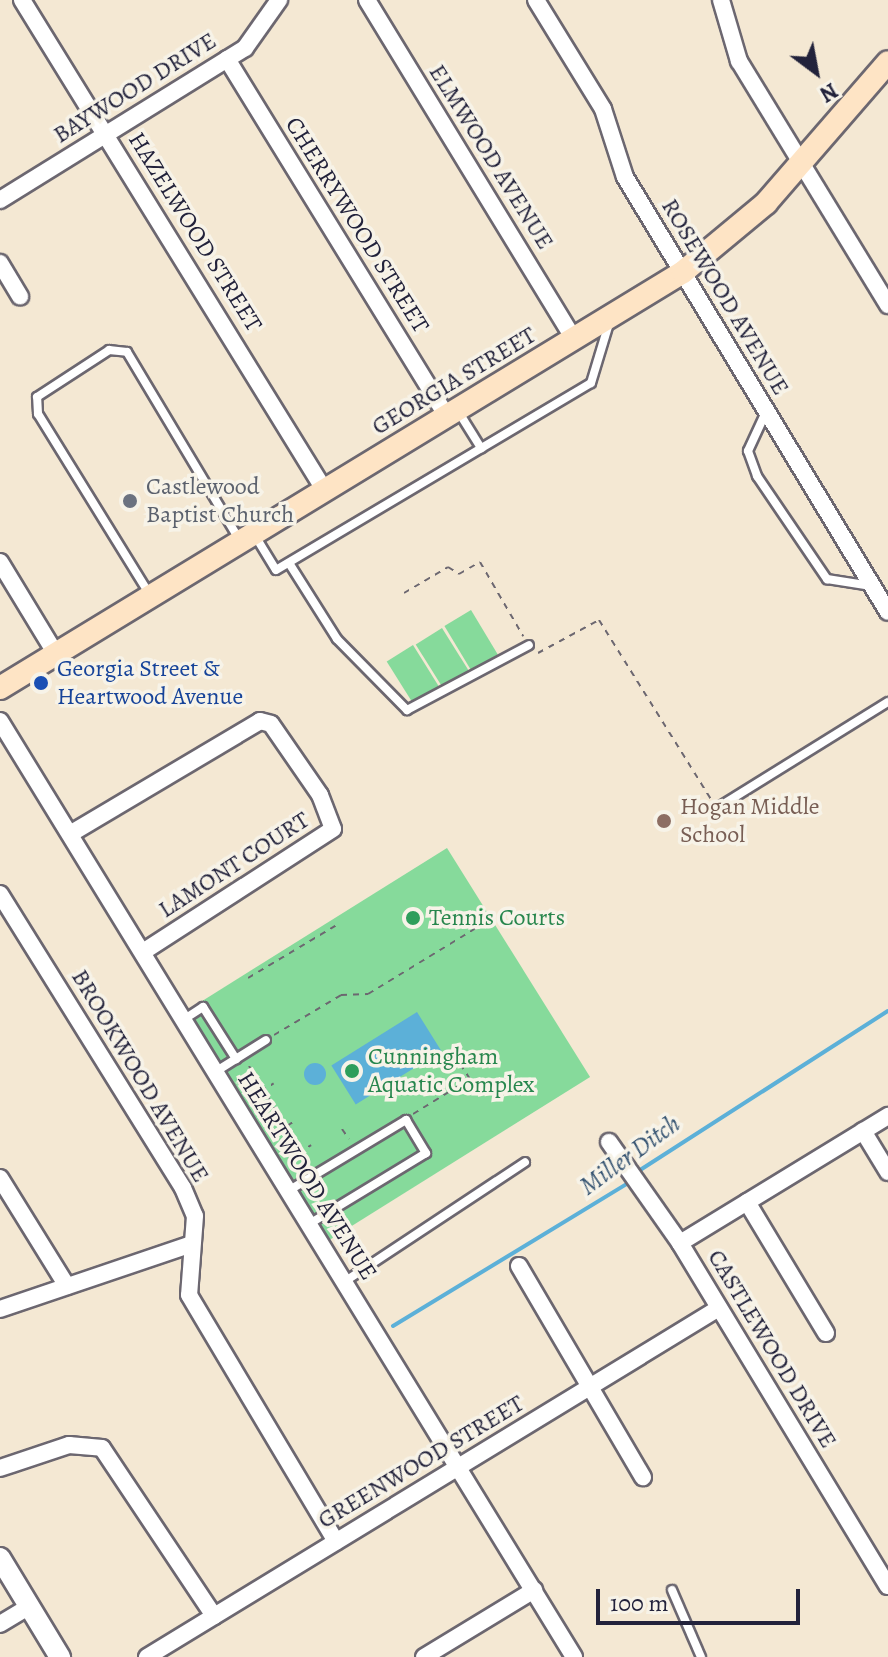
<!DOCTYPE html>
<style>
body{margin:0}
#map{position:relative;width:888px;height:1657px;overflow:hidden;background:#f4e8d3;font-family:Alegreya,serif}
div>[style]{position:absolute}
.green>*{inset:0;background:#86da9b;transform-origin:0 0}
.water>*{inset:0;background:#5cb0d8;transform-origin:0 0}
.round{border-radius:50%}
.stream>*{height:4px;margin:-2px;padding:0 2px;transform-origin:2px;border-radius:2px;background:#5cb0d8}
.path>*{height:2px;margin-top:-1px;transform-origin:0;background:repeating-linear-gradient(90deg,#6c6770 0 6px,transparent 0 12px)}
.roads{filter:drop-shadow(2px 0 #6c6770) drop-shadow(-2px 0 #6c6770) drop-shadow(0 2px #6c6770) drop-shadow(0 -2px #6c6770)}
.service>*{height:8px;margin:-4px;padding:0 4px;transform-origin:4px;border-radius:4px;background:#fff}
.minor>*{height:16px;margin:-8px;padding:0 8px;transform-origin:8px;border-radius:8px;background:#fff}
.tertiary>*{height:20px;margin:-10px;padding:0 10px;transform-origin:10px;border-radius:10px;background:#fff}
.secondary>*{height:22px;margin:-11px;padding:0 11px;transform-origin:11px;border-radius:11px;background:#fee4c5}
.dots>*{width:22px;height:22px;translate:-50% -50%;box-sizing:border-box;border:4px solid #f7f3e8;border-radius:50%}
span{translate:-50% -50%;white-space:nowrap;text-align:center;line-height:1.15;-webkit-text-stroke:7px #f7f3e8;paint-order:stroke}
.street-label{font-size:24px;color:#22223b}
.worship-label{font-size:24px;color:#5b616d}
.left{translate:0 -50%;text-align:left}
.transit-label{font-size:24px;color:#164399}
.education-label{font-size:24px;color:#785e54}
.leisure-label{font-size:24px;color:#27864d}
.water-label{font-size:26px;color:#365472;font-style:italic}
.north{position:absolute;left:776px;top:32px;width:80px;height:80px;-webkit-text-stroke:6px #f7f3e8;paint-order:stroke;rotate:148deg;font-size:22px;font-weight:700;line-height:32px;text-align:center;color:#22223b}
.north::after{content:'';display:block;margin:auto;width:28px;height:36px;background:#22223b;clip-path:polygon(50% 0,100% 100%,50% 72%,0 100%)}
.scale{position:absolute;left:596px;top:1589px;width:204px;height:36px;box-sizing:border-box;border:4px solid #22223b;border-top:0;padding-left:10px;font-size:24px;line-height:28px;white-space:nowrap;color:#22223b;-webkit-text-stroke:6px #f7f3e8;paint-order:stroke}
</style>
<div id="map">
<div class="green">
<div style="left:471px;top:610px;width:52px;height:31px;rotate:59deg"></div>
<div style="left:442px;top:628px;width:52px;height:31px;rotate:58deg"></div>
<div style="left:413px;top:645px;width:53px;height:31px;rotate:58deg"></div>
<div style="left:447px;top:848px;width:270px;height:315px;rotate:58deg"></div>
</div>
<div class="water">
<div style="left:417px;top:1012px;width:46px;height:101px;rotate:58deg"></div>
<div class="round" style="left:304px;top:1063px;width:22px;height:22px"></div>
</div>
<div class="stream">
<div style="left:637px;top:1172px;width:298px;rotate:-32.7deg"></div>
<div style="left:393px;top:1326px;width:277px;rotate:-31.3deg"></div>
</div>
<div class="path">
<div style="left:404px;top:593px;width:51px;rotate:-30.6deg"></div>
<div style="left:448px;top:567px;width:13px;rotate:32deg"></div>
<div style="left:459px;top:574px;width:24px;rotate:-30deg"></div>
<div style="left:480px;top:562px;width:86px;rotate:59.8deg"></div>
<div style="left:538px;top:653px;width:69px;rotate:-28.4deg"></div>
<div style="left:599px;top:620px;width:211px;rotate:58deg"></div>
<div style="left:248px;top:978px;width:107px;rotate:-30.9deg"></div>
<div style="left:274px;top:1035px;width:78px;rotate:-30.8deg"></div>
<div style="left:341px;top:995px;width:27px;rotate:-2deg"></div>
<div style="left:368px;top:994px;width:142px;rotate:-31.4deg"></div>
<div style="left:249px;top:1066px;width:114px;rotate:58.7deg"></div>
<div style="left:251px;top:1098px;width:27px;rotate:-33deg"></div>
<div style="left:413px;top:1114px;width:67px;rotate:-31.6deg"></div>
<div style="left:470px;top:1079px;width:24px;rotate:-123deg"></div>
<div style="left:287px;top:1126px;width:11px;rotate:-34deg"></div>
<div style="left:342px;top:1129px;width:12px;rotate:55deg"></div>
<div style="left:288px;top:1159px;width:27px;rotate:-31deg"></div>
</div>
<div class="roads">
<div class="service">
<div style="left:458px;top:411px;width:44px;rotate:58.1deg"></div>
<div style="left:766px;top:412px;width:43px;rotate:114.8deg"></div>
<div style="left:748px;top:451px;width:27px;rotate:70deg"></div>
<div style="left:757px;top:476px;width:125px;rotate:55.8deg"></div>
<div style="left:827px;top:579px;width:45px;rotate:9deg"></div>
<div style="left:254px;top:534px;width:42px;rotate:58.6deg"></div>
<div style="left:276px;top:570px;width:366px;rotate:-30.7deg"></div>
<div style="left:591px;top:383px;width:66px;rotate:-73.2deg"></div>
<div style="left:289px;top:563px;width:90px;rotate:57.7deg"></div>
<div style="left:337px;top:639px;width:100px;rotate:45.4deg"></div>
<div style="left:407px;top:710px;width:138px;rotate:-28deg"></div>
<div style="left:150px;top:595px;width:213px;rotate:-121.7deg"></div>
<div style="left:38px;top:414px;width:17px;rotate:-93deg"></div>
<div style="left:37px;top:397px;width:86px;rotate:-33.1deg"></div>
<div style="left:109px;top:350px;width:18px;rotate:6deg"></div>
<div style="left:127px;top:352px;width:220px;rotate:59.1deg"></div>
<div style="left:717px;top:808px;width:201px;rotate:-31.8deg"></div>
<div style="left:183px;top:1020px;width:24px;rotate:-33deg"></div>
<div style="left:203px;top:1007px;width:62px;rotate:57.6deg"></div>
<div style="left:215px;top:1072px;width:60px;rotate:-32.1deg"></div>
<div style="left:288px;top:1191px;width:138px;rotate:-31deg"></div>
<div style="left:406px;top:1120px;width:39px;rotate:59deg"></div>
<div style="left:426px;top:1153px;width:137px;rotate:148.7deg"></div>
<div style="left:344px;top:1282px;width:217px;rotate:-33.5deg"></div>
<div style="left:672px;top:1590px;width:73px;rotate:66.6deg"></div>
</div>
<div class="minor">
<div style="left:22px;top:0;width:577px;rotate:58.32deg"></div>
<div style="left:367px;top:0;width:397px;rotate:58.6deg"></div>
<div style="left:536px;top:0;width:128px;rotate:58.4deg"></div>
<div style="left:603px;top:109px;width:71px;rotate:72.1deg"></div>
<div style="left:625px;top:177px;width:508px;rotate:58.84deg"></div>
<div style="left:721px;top:0;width:64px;rotate:73.6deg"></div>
<div style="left:739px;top:61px;width:286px;rotate:58.6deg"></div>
<div style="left:227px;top:59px;width:419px;rotate:58.4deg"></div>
<div style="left:0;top:200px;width:288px;rotate:-31.8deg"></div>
<div style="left:245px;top:48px;width:59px;rotate:-54.7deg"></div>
<div style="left:0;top:263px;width:39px;rotate:59deg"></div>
<div style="left:0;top:562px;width:108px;rotate:58.7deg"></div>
<div style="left:0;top:721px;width:1098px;rotate:58.48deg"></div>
<div style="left:70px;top:834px;width:221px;rotate:-30.7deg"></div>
<div style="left:260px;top:721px;width:11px;rotate:15deg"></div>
<div style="left:271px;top:724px;width:86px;rotate:55.4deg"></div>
<div style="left:320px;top:795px;width:36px;rotate:69deg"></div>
<div style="left:333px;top:829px;width:226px;rotate:147.1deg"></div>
<div style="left:0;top:894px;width:346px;rotate:58.1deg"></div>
<div style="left:183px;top:1188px;width:30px;rotate:67deg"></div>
<div style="left:195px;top:1216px;width:79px;rotate:94.3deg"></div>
<div style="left:189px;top:1295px;width:287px;rotate:59.2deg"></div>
<div style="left:863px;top:1131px;width:48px;rotate:58.6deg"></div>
<div style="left:609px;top:1142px;width:123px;rotate:54.9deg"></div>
<div style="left:680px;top:1243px;width:401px;rotate:58.8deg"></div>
<div style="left:0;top:1178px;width:127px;rotate:58.2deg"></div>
<div style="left:747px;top:1202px;width:153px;rotate:58.9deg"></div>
<div style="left:680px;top:1243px;width:244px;rotate:-31.4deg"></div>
<div style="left:519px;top:1266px;width:245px;rotate:59.6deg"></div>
<div style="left:0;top:1309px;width:203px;rotate:-18.7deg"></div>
<div style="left:0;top:1468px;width:73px;rotate:-18.4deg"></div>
<div style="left:69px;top:1445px;width:33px;rotate:5deg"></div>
<div style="left:102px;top:1448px;width:202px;rotate:56.3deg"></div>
<div style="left:0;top:1624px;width:33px;rotate:-31deg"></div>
<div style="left:147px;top:1657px;width:670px;rotate:-31.39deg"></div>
<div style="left:424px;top:1657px;width:129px;rotate:-31.3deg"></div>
</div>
<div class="tertiary">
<div style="left:0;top:1558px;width:116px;rotate:58.8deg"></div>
</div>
<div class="secondary">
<div style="left:0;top:688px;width:800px;rotate:-31.34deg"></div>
<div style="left:683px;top:272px;width:108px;rotate:-39.7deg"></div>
<div style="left:766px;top:203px;width:186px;rotate:-49.1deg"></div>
</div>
</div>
<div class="dots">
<div style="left:130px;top:501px;background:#6b7280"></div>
<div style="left:41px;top:683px;background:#1a4fb4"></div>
<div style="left:664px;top:821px;background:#8d6e63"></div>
<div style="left:413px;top:918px;background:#2e9e5b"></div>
<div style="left:352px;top:1071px;background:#2e9e5b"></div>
</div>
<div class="street-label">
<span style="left:135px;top:88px;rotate:-32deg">BAYWOOD DRIVE</span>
<span style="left:491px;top:157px;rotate:58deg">ELMWOOD AVENUE</span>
<span style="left:357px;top:225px;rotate:58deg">CHERRYWOOD STREET</span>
<span style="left:195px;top:232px;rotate:58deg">HAZELWOOD STREET</span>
<span style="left:725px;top:297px;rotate:59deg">ROSEWOOD AVENUE</span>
<span style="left:454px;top:381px;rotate:-31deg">GEORGIA STREET</span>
<span style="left:234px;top:865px;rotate:-33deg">LAMONT COURT</span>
<span style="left:140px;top:1076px;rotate:59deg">BROOKWOOD AVENUE</span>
<span style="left:307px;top:1176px;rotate:58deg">HEARTWOOD AVENUE</span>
<span style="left:772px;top:1349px;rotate:59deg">CASTLEWOOD DRIVE</span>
<span style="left:421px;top:1462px;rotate:-31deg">GREENWOOD STREET</span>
</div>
<div class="worship-label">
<span class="left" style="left:146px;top:501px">Castlewood<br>Baptist Church</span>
</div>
<div class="transit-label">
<span class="left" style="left:57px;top:683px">Georgia Street &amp;<br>Heartwood Avenue</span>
</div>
<div class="education-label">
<span class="left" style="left:680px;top:821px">Hogan Middle<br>School</span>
</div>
<div class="leisure-label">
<span class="left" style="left:429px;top:918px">Tennis Courts</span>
<span class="left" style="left:368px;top:1071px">Cunningham<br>Aquatic Complex</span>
</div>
<div class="water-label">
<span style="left:630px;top:1155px;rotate:-36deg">Miller Ditch</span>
</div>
<div class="north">N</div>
<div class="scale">100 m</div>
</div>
